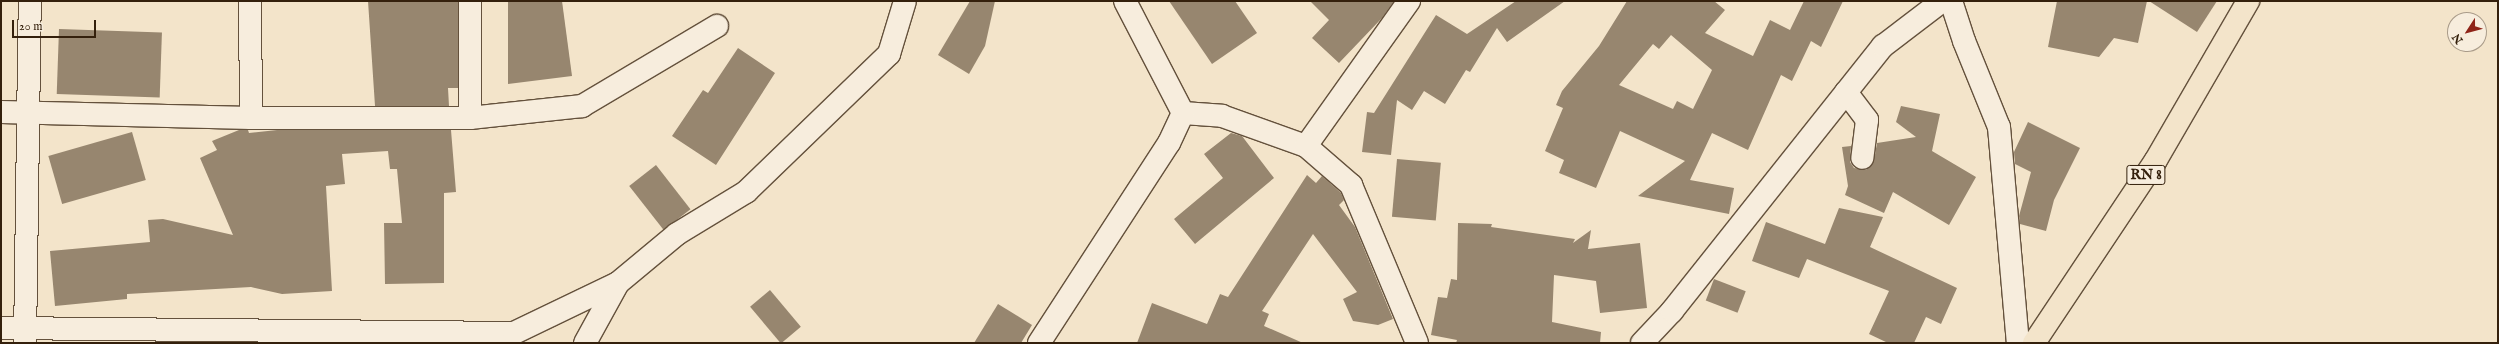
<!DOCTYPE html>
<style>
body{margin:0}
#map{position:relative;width:2499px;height:344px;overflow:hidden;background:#f3e4ca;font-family:"IM FELL English",serif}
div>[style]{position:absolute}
.building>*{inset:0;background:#97866f;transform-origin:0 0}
.roads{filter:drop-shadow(1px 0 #64513c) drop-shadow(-1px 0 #64513c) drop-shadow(0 1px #64513c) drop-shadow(0 -1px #64513c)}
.minor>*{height:22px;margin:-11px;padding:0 11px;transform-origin:11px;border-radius:11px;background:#f7eddd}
.major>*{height:22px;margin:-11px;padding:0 11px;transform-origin:11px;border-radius:11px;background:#f3e4ca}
span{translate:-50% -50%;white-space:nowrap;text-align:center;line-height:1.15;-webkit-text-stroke:3px #f7eddd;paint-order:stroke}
.shield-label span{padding:1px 3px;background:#f7eddd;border:1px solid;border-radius:3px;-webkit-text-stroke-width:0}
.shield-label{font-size:14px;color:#34200c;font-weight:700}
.frame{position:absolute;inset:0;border:2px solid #34200c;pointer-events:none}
.north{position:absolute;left:2447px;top:12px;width:40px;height:40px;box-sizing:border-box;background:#f7eddd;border:1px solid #a99b89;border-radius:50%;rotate:234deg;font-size:11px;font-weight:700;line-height:16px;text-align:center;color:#34200c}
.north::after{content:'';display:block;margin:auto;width:14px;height:18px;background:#8f2418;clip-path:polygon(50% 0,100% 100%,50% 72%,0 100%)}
.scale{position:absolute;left:12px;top:20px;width:84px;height:18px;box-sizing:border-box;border:2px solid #34200c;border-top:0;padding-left:5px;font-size:12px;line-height:14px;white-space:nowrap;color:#34200c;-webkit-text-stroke:3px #f7eddd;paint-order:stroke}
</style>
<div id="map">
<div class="building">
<div style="clip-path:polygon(368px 1px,458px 1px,458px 88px,448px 88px,449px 106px,375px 106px)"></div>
<div style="clip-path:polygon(508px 1px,562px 1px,572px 76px,508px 84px)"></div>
<div style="clip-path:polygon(970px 1px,995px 1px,985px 46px,969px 74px,938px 55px)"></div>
<div style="clip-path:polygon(1169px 1px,1235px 1px,1257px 33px,1212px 64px)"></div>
<div style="clip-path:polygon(1310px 1px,1394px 1px,1382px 18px,1339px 63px,1312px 38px,1329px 20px)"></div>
<div style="clip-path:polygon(1516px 1px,1565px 1px,1507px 42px,1497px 28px,1470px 72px,1466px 70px,1445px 104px,1424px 91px,1412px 110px,1397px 100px,1391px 155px,1362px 152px,1367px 112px,1374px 113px,1436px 15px,1467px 34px)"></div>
<div style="clip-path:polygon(evenodd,1627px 1px,1714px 1px,1725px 10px,1705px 33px,1753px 56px,1770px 20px,1790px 30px,1804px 1px,1843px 1px,1821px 47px,1811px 41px,1792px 81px,1781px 75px,1748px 150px,1712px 133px,1690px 180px,1734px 188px,1729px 214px,1638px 196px,1685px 161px,1620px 131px,1596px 188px,1559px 173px,1564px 160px,1545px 151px,1563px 108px,1556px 105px,1562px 91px,1599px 46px,1627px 1px,1671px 35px,1712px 70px,1693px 109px,1677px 101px,1673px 109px,1619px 85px,1653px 44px,1659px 49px,1671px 35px)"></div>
<div style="clip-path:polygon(2057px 1px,2147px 1px,2138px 43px,2114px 38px,2099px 57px,2048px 47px)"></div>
<div style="clip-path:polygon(2149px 1px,2217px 1px,2197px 32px)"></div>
<div style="left:59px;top:29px;width:103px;height:65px;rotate:2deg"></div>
<div style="clip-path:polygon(738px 48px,775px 73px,716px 165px,672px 136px,703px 90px,708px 93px)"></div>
<div style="clip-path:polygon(1901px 106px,1940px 114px,1932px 151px,1976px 177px,1949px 225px,1893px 192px,1884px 213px,1845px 195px,1848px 186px,1842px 147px,1851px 146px,1850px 162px,1854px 168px,1866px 170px,1874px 160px,1877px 143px,1916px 137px,1896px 122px)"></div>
<div style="clip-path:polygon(2028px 122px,2080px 148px,2054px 200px,2046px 231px,2020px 224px,2019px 216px,2031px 172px,2015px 164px,2014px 152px)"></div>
<div style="clip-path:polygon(239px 130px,248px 130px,249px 133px,277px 130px,451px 130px,456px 192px,444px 193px,444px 283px,385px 284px,384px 223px,402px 223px,397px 169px,390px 169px,388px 151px,342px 154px,345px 184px,326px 186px,332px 291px,282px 294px,251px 287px,127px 294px,127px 299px,55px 306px,50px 251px,150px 242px,148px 220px,163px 219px,233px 235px,200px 158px,217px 150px,212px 141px)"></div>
<div style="left:132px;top:132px;width:50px;height:87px;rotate:74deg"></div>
<div style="clip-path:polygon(1231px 133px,1242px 136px,1274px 178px,1195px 244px,1174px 219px,1223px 178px,1204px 154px)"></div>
<div style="left:1397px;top:159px;width:44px;height:58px;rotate:5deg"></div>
<div style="left:656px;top:165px;width:56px;height:34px;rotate:52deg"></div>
<div style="clip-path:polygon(1307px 175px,1316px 183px,1322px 176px,1341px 193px,1344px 200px,1339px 205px,1355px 227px,1393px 319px,1378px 325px,1353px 321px,1343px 299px,1357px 292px,1313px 234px,1262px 311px,1269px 314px,1264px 326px,1303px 343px,1137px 343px,1152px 303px,1207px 324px,1220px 294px,1228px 297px)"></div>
<div style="clip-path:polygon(1839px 208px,1883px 217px,1870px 247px,1957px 288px,1941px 324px,1926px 317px,1914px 343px,1888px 343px,1869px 334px,1889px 291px,1807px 259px,1799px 278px,1752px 261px,1766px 222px,1825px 244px)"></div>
<div style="clip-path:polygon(1458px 223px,1492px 224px,1491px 227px,1575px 239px,1573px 243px,1591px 230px,1588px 249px,1640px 243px,1647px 308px,1600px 313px,1596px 281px,1554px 275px,1552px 322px,1601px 332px,1600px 343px,1456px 343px,1457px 340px,1431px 335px,1438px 297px,1447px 298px,1451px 279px,1457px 280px)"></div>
<div style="left:1714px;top:279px;width:34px;height:23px;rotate:21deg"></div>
<div style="left:770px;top:290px;width:48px;height:26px;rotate:50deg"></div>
<div style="clip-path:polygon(998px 304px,1032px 325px,1021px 343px,974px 343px)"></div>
</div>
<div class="roads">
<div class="minor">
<div style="left:250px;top:1px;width:117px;rotate:89.5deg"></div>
<div style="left:1951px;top:1px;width:42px;rotate:72deg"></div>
<div style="left:1964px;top:41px;width:93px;rotate:67.9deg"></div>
<div style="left:1999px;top:127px;width:217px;rotate:85deg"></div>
<div style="left:1846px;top:92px;width:35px;rotate:53deg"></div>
<div style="left:1867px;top:120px;width:38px;rotate:97deg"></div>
<div style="left:1px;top:112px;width:250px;rotate:1.4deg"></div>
<div style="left:251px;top:118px;width:219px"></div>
<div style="left:470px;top:118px;width:113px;rotate:-6.1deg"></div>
<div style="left:582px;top:106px;width:157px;rotate:-30.7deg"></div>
<div style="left:1183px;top:113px;width:39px;rotate:4deg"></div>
<div style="left:1222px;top:116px;width:89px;rotate:19.7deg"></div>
<div style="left:1306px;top:146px;width:178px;rotate:-54.6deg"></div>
<div style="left:470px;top:118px;width:117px;rotate:-90deg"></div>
<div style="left:1306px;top:146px;width:60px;rotate:40.9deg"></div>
<div style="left:1351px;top:185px;width:171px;rotate:67.3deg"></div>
<div style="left:1px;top:328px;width:513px;rotate:0.56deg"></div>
<div style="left:514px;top:333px;width:115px;rotate:-25.7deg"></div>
<div style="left:25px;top:343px;width:342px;rotate:-89.2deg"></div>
<div style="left:585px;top:343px;width:68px;rotate:-61.2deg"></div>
<div style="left:618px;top:283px;width:77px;rotate:-39.7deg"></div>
<div style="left:677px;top:234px;width:81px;rotate:-31.3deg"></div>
<div style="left:746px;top:192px;width:199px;rotate:-44deg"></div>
<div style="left:889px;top:54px;width:55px;rotate:-73.2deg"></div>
<div style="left:1039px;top:343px;width:239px;rotate:-57deg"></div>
<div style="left:1169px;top:143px;width:33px;rotate:-65deg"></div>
<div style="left:1183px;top:113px;width:126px;rotate:-117.4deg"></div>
<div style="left:1642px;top:343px;width:44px;rotate:-46.8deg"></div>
<div style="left:1672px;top:311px;width:339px;rotate:-51.5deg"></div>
<div style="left:1883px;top:46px;width:74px;rotate:-37.3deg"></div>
</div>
<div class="major">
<div style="left:2034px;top:343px;width:220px;rotate:-56.3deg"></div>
<div style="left:2156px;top:160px;width:184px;rotate:-59.9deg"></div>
</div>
</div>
<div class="shield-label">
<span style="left:2146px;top:175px">RN 8</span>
</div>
<div class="frame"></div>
<div class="north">N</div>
<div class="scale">20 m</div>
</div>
